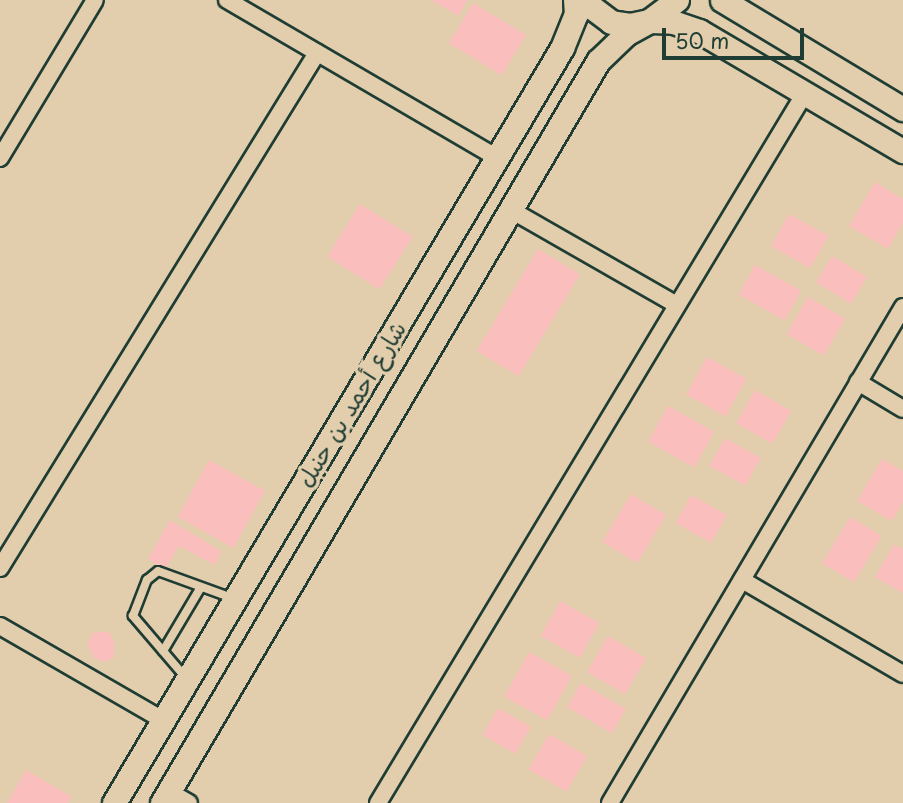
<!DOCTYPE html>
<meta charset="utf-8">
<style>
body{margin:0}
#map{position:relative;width:903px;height:803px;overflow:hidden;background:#e2ceac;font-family:"Playpen Sans","Playpen Sans Arabic",sans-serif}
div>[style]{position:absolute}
.building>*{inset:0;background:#fabebd;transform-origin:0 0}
.roads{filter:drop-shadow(2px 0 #1f3d34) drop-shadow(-2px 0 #1f3d34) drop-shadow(0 2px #1f3d34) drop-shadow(0 -2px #1f3d34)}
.lane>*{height:8px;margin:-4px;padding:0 4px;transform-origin:4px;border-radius:4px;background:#e2ceac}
.street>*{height:16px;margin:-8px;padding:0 8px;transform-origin:8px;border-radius:8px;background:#e2ceac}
.secondary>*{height:23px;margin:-11.5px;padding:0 11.5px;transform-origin:11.5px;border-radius:11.5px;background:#e2ceac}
span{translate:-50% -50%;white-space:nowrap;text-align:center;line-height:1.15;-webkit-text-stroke:7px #e2ceac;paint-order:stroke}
.street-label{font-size:23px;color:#1f3d34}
.scale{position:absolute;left:662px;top:28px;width:142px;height:32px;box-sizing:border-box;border:4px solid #1f3d34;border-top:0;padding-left:9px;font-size:21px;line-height:24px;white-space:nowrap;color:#1f3d34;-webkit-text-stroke:5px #e2ceac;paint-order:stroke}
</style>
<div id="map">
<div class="building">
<div style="clip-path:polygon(431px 0,467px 0,459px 16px)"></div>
<div style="left:473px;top:3px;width:62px;height:47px;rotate:31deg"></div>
<div style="clip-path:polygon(875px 182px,903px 199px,903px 223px,888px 249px,849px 226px)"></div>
<div style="left:360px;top:204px;width:62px;height:62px;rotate:32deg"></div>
<div style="left:789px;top:214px;width:45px;height:37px;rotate:29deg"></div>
<div style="left:538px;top:249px;width:49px;height:119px;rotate:31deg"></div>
<div style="left:832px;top:256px;width:41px;height:31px;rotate:31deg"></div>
<div style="left:755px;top:265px;width:53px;height:34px;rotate:29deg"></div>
<div style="left:808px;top:297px;width:43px;height:43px;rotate:30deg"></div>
<div style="left:707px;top:357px;width:45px;height:43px;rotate:29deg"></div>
<div style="left:755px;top:390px;width:42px;height:38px;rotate:30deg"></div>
<div style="left:668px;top:406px;width:53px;height:41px;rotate:29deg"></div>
<div style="left:725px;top:438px;width:41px;height:32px;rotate:29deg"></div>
<div style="clip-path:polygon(882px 459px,903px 471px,903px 502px,892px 521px,857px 501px)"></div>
<div style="left:209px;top:460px;width:64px;height:65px;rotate:29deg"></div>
<div style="left:631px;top:494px;width:41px;height:56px;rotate:31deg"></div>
<div style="left:691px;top:495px;width:41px;height:32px;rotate:29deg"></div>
<div style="left:850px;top:517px;width:37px;height:54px;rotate:31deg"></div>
<div style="clip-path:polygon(170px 520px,221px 551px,215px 565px,179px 546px,165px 569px,148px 559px)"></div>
<div style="clip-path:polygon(894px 544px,903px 549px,903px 593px,875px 577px)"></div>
<div style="left:560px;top:601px;width:45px;height:40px;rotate:29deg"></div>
<div style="clip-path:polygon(94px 632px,109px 632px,114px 641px,114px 657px,106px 662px,94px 658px,87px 644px)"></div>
<div style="left:608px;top:636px;width:44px;height:42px;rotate:30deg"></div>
<div style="left:529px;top:652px;width:49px;height:51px;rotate:29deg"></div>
<div style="left:581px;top:683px;width:52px;height:28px;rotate:30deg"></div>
<div style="left:498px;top:708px;width:38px;height:31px;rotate:30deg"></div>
<div style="left:549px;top:734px;width:44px;height:41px;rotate:30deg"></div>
<div style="clip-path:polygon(26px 770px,72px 797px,68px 803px,7px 803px)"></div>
</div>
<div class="roads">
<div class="lane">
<div style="left:163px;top:651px;width:74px;rotate:-59.3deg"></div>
<div style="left:186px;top:678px;width:82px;rotate:-130.5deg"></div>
<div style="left:133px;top:616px;width:39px;rotate:-69deg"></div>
<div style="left:147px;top:580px;width:14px;rotate:-39deg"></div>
<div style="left:158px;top:571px;width:79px;rotate:20deg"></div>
</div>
<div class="street">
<div style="left:227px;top:0;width:313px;rotate:30.3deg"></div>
<div style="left:0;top:158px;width:184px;rotate:-59deg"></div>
<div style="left:511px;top:210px;width:191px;rotate:29.8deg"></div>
<div style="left:858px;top:382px;width:52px;rotate:31deg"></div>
<div style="left:0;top:568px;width:605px;rotate:-58.39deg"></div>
<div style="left:742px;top:580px;width:186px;rotate:30.3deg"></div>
<div style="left:0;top:626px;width:188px;rotate:30deg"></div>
<div style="left:168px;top:791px;width:24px;rotate:30deg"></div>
<div style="left:378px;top:803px;width:829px;rotate:-58.98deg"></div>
<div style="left:610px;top:803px;width:576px;rotate:-59.43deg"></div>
</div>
<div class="secondary">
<div style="left:582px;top:0;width:36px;rotate:37deg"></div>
<div style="left:611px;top:22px;width:19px;rotate:9deg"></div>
<div style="left:630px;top:25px;width:19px;rotate:-12deg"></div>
<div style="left:649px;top:21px;width:35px;rotate:-37deg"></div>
<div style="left:722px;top:0;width:211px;rotate:31.1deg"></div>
<div style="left:114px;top:803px;width:878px;rotate:-59.32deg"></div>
<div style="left:562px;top:48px;width:37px;rotate:-68deg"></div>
<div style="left:576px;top:14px;width:14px;rotate:-94deg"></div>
<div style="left:162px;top:803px;width:861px;rotate:-59.56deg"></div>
<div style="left:598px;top:61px;width:39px;rotate:-44deg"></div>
<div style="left:626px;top:34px;width:26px;rotate:-29deg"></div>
<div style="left:649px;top:21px;width:24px;rotate:2deg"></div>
<div style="left:673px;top:22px;width:28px;rotate:19deg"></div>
<div style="left:699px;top:31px;width:237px;rotate:30.5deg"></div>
</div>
</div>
<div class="street-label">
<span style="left:351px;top:404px;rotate:-59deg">شارع أحمد بن حنبل</span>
</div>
<div class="scale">50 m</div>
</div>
